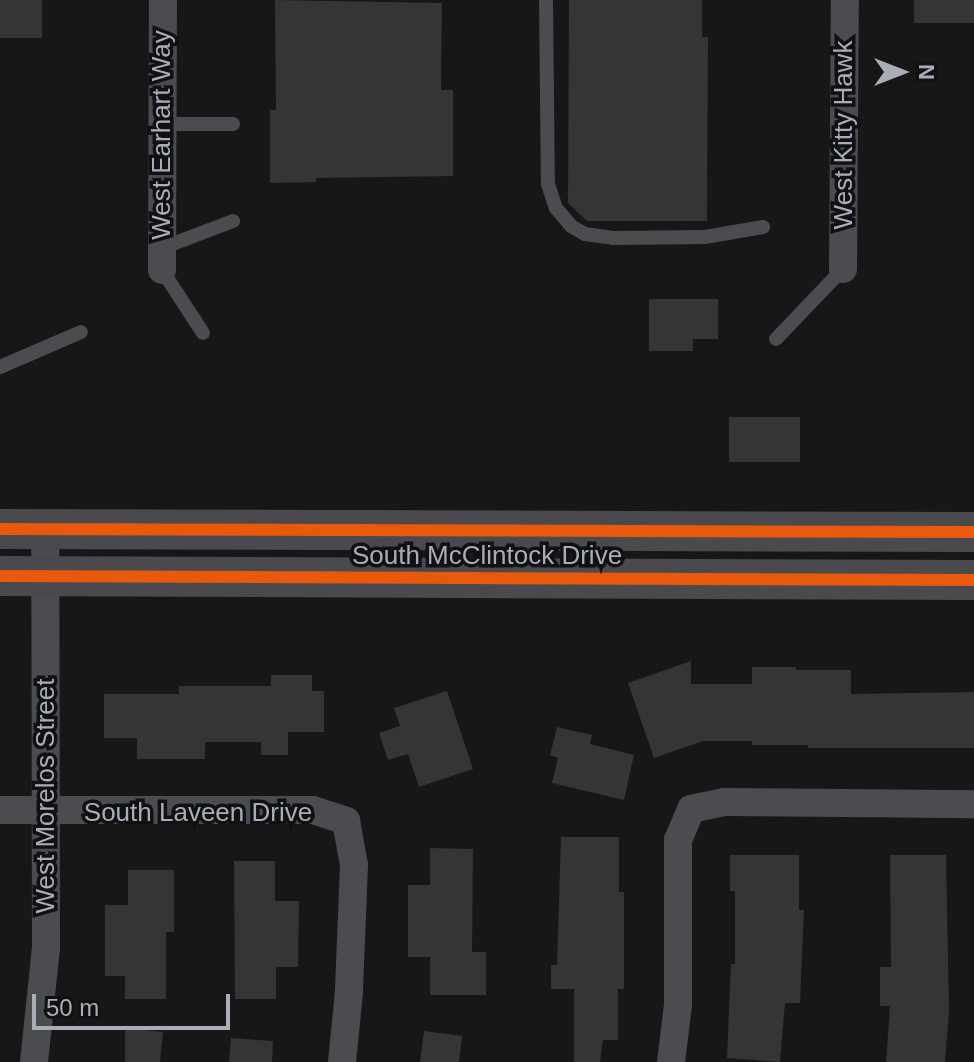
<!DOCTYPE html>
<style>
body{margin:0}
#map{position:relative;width:974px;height:1062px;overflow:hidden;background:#171717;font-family:Helvetica,sans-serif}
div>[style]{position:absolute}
.building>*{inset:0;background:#353536;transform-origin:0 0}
.service>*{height:14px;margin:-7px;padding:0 7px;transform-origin:7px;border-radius:7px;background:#4b4c50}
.minor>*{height:28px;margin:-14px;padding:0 14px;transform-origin:14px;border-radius:14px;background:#4b4c50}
.secondary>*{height:40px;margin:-20px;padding:0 20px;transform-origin:20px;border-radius:20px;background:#4a4a4e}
.cycleway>*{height:12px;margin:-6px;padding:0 6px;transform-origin:6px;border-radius:6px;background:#e8590c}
span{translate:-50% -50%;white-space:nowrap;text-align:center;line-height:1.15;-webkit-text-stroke:7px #111113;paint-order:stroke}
.street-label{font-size:26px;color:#a8adb8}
.north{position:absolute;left:862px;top:32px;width:80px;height:80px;-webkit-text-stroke:6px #111113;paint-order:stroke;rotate:90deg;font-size:22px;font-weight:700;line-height:32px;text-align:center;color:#a8adb8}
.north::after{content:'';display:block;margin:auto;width:28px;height:36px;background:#a8adb8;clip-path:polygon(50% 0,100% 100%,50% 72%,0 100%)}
.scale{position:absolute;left:32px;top:994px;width:198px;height:36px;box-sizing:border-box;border:4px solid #a8adb8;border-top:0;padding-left:10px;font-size:24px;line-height:28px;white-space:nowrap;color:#a8adb8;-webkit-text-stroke:6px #111113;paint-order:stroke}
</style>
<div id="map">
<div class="building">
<div style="left:0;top:0;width:42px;height:38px"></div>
<div style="clip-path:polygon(275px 0,442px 3px,441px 90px,453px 90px,453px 176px,316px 178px,316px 182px,270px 183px,270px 110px,276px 110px)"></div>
<div style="clip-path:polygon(569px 0,702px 0,702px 37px,708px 37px,707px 221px,587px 221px,568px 203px)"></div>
<div style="left:914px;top:0;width:60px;height:23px"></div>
<div style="clip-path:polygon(649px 299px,718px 299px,718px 339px,693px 339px,693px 351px,649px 351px)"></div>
<div style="left:729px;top:417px;width:71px;height:45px"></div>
<div style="clip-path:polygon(691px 661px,691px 684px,752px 684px,752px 667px,796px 667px,796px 670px,851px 670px,851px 694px,974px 692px,974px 748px,808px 748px,808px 745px,752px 745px,752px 741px,703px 741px,654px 758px,628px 683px)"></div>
<div style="clip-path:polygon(271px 675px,312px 675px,312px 691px,324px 691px,324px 732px,288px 732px,288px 755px,261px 755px,261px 742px,205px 742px,205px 759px,137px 759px,137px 738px,104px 738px,104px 694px,179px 694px,179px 686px,271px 686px)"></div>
<div style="clip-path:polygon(447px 691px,473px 769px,419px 787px,408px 754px,388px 760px,379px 733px,400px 726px,394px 708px)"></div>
<div style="clip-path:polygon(557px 727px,592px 735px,590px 744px,634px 755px,624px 800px,552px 783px,558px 758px,550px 755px)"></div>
<div style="clip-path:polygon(561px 837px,619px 837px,619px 892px,624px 892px,624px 989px,618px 989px,618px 1040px,603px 1040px,600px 1062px,574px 1062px,574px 989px,551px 989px,551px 965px,557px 965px)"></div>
<div style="clip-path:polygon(430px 848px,473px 849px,472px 952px,486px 952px,486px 995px,430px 995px,430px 957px,408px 957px,408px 885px,430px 885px)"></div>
<div style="clip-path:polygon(730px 855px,799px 855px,799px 910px,804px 910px,800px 1003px,785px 1003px,780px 1062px,727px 1058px,731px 964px,735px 964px,735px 891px,730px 891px)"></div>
<div style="clip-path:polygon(890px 855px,946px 855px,949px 1011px,945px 1062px,886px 1062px,890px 1006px,880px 1006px,880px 967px,891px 967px)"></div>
<div style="clip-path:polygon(234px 861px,275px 861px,275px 901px,299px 901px,298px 967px,276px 967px,276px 999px,235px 999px)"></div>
<div style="clip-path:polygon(128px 870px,174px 870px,174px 932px,166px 932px,166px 999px,125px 999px,125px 976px,105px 976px,105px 905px,128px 905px)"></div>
<div style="clip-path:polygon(125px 1028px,163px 1032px,160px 1062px,125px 1062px)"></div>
<div style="clip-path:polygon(424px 1031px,462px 1036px,459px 1062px,420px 1062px)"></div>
<div style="clip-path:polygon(231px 1038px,273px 1041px,272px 1062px,229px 1062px)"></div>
</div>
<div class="service">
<div style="left:546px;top:0;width:184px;rotate:89.4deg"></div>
<div style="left:548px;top:184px;width:25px;rotate:72deg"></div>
<div style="left:556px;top:208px;width:23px;rotate:50deg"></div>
<div style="left:571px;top:226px;width:16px;rotate:30deg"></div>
<div style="left:585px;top:234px;width:28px;rotate:8deg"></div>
<div style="left:613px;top:238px;width:92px;rotate:-0.6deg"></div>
<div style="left:705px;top:237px;width:59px;rotate:-9.8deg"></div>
<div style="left:162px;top:124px;width:71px"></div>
<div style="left:162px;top:248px;width:76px;rotate:-20.8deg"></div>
<div style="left:162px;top:270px;width:75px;rotate:56.9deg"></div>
<div style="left:776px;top:339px;width:97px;rotate:-46.3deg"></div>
<div style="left:0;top:367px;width:88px;rotate:-23.4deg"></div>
</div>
<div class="minor">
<div style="left:843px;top:269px;width:269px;rotate:-89.6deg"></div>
<div style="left:162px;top:270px;width:270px;rotate:-89.8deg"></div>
<div style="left:0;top:810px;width:313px"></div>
<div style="left:313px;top:810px;width:35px;rotate:18deg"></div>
<div style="left:346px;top:821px;width:45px;rotate:79.7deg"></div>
<div style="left:354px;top:865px;width:127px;rotate:92.3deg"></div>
<div style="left:349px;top:992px;width:70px;rotate:95.7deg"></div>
<div style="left:34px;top:1062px;width:116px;rotate:-84deg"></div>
<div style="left:46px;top:947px;width:418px;rotate:-90.1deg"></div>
<div style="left:671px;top:1062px;width:57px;rotate:-83deg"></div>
<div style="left:678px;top:1005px;width:165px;rotate:-90deg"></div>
<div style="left:678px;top:840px;width:34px;rotate:-67deg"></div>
<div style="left:691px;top:809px;width:34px;rotate:-12deg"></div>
<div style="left:724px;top:802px;width:250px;rotate:0.5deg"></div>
</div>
<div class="secondary">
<div style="left:0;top:529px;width:974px;rotate:0.18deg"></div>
<div style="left:0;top:576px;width:974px;rotate:0.24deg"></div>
</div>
<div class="cycleway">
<div style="left:0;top:529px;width:974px;rotate:0.18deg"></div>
<div style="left:0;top:576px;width:974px;rotate:0.24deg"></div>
</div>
<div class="street-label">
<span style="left:162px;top:135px;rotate:-90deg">West Earhart Way</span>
<span style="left:844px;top:135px;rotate:-90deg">West Kitty Hawk</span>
<span style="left:487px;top:556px">South McClintock Drive</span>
<span style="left:46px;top:796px;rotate:-90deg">West Morelos Street</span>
<span style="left:198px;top:813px">South Laveen Drive</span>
</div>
<div class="north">N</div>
<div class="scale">50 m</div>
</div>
